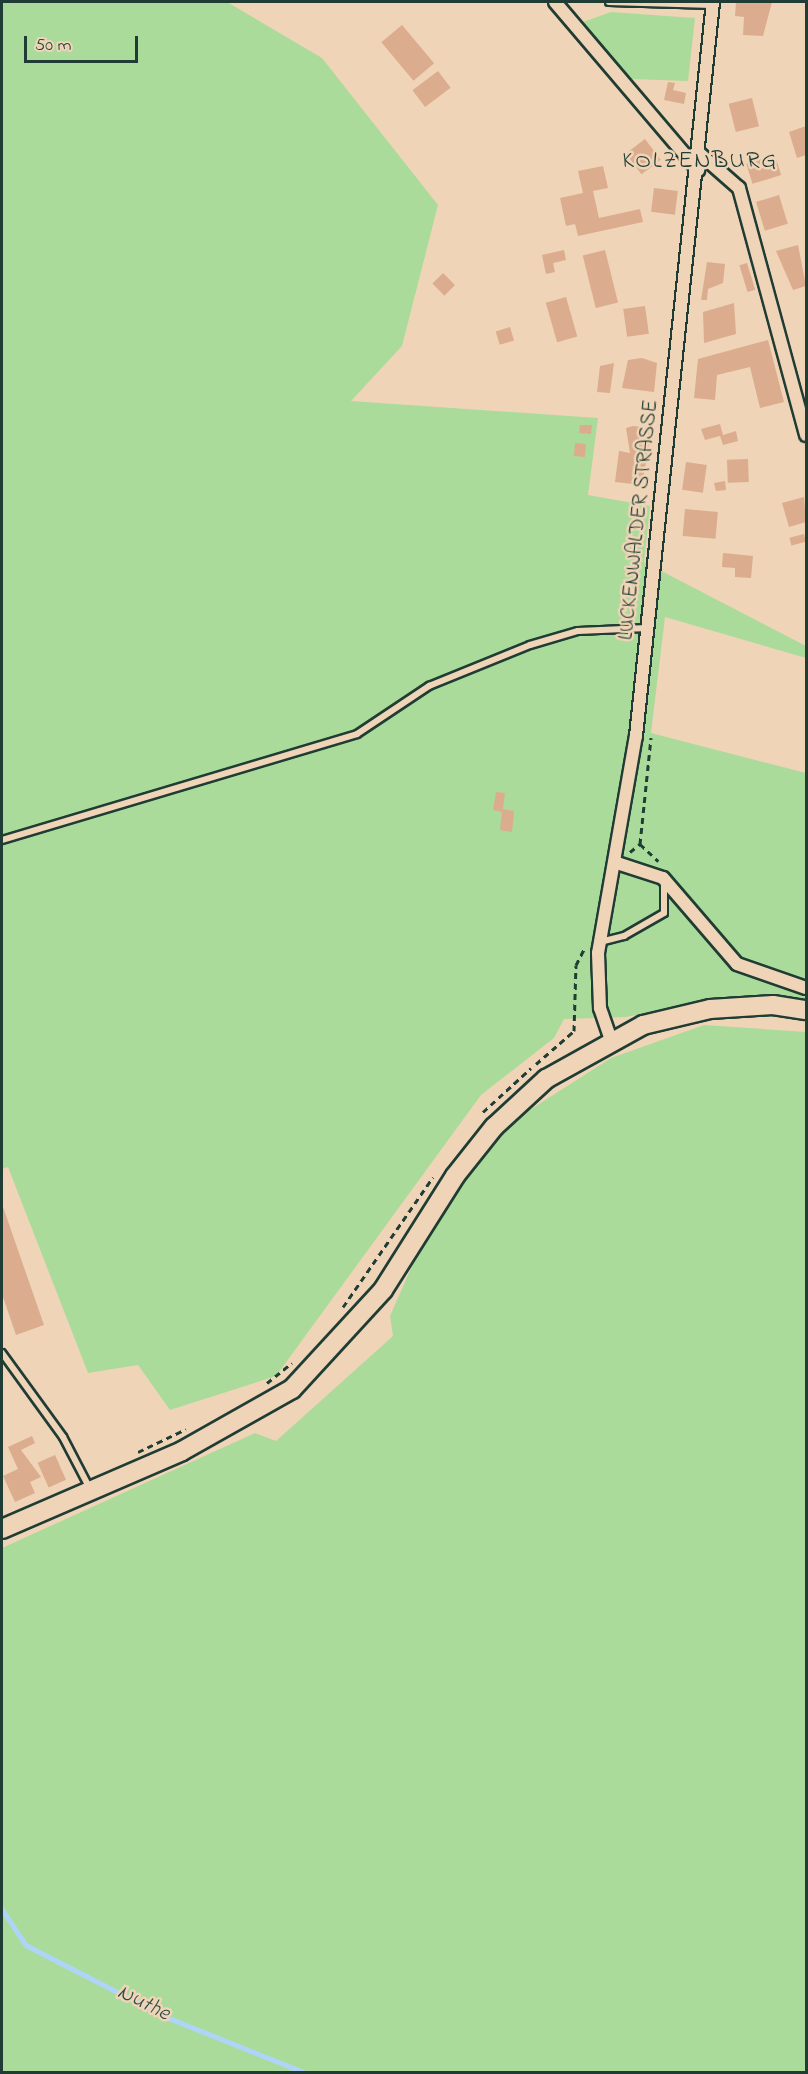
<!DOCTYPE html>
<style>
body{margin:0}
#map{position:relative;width:808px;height:2074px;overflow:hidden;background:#f0d4b7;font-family:"Indie Flower",sans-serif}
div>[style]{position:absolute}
.green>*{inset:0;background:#abdb9b}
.stream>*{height:4.5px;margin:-2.25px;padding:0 2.25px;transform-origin:2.25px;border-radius:2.25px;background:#aed5f8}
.building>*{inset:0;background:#dbac8d;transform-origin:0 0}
.path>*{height:3px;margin-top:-1.5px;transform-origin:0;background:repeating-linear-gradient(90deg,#1f3d34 0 6px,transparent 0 10.5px)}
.roads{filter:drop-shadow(2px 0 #1f3d34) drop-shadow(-2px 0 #1f3d34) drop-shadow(0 2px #1f3d34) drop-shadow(0 -2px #1f3d34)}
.service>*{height:6px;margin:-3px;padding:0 3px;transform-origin:3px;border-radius:3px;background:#f0d4b7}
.minor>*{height:12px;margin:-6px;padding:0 6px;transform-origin:6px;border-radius:6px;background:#f0d4b7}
.secondary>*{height:18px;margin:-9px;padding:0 9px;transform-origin:9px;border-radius:9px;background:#f0d4b7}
span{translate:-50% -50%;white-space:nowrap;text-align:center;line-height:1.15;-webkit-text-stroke:5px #f0d4b7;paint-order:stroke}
.street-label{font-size:21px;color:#1f3d34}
.water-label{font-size:22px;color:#2d4c48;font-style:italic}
.quarter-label{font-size:24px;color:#1f3d34;letter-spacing:1.5px}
.frame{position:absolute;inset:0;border:3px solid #1f3d34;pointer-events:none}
.scale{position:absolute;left:24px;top:36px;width:114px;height:27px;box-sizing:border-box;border:3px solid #1f3d34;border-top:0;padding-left:8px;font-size:18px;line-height:21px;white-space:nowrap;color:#1f3d34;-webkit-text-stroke:4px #f0d4b7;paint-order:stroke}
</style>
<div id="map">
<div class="green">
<div style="clip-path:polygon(2px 2px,227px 2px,322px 58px,438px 205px,402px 346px,351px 401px,598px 418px,588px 495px,650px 506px,644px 562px,806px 646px,806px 658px,665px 617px,651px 733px,806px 773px,806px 1003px,710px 1001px,626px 1017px,564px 1019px,554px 1038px,481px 1095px,276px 1376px,170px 1410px,138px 1365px,88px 1373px,8px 1167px,2px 1169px)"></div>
<div style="clip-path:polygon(611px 12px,695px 18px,688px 81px,630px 79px,583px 22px)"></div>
<div style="clip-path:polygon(704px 1025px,806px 1032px,806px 2072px,2px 2072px,2px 1548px,255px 1433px,276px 1441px,393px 1336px,390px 1316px,419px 1250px,485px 1152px,525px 1113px,611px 1058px)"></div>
</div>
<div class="stream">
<div style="left:2px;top:1909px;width:43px;rotate:56.3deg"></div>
<div style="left:26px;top:1945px;width:155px;rotate:27.2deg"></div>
<div style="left:164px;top:2016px;width:150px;rotate:21.9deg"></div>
</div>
<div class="building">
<div style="clip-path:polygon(736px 2px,772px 2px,763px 36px,743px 35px,744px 17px,735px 16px)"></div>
<div style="left:402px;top:25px;width:50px;height:27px;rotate:50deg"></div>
<div style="left:438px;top:71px;width:21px;height:32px;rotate:53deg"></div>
<div style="clip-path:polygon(668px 82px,675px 83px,673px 90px,686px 93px,684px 104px,664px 100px)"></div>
<div style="left:752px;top:98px;width:29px;height:24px;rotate:76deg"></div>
<div style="clip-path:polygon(806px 126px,806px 155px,797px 158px,789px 132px)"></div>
<div style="left:645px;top:139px;width:26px;height:24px;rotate:53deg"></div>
<div style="left:775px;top:155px;width:21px;height:30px;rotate:73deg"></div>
<div style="clip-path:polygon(603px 166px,608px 188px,593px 191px,599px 218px,640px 209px,643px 222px,578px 236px,575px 224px,566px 226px,560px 198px,583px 193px,578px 171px)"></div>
<div style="left:654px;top:188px;width:24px;height:24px;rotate:7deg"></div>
<div style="left:779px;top:195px;width:30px;height:24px;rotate:73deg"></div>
<div style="clip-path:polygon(798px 245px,806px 286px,793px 290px,776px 251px)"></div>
<div style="clip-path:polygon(564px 250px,566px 260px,553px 263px,555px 272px,546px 274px,542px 255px)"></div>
<div style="left:605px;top:250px;width:54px;height:23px;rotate:76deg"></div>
<div style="clip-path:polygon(707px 262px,725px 264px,723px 283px,708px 289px,707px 300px,701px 300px)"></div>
<div style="left:747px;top:263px;width:28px;height:8px;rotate:73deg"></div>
<div style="left:443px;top:273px;width:17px;height:15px;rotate:45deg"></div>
<div style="left:566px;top:297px;width:41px;height:21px;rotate:74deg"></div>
<div style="clip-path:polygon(734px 303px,736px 334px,704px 343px,703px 312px)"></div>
<div style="left:645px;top:306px;width:28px;height:22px;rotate:82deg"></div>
<div style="left:510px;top:327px;width:14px;height:15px;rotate:73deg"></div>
<div style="clip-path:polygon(768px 340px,784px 402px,760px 408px,750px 367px,717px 375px,715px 400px,694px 398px,698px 359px)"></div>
<div style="clip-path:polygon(642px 358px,657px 363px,654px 392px,622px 388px,628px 360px)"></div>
<div style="clip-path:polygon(614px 363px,610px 393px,597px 392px,600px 366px)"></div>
<div style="clip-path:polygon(720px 424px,723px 435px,736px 431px,738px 441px,723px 445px,720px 436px,705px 440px,701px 429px)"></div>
<div style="clip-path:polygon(580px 425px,592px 425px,591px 434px,579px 433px)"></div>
<div style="clip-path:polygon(633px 426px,652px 428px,642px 485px,615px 482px,619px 451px,630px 453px,626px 428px)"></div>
<div style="left:575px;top:443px;width:11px;height:13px;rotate:5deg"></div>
<div style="left:748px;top:459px;width:23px;height:21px;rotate:88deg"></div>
<div style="left:686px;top:462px;width:21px;height:28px;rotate:8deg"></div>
<div style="clip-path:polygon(725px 481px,726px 490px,716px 491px,714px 483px)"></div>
<div style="clip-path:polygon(804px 497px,806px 522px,789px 527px,782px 503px)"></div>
<div style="left:685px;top:509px;width:33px;height:27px;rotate:5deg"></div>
<div style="left:804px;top:534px;width:8px;height:15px;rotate:76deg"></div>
<div style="clip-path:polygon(723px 553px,753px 556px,751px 578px,735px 577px,735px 568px,722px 567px)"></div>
<div style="clip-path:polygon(496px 792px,505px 793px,503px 809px,514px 811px,512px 832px,500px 830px,502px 812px,493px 810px)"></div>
<div style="clip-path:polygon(2px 1204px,44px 1325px,16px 1335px,2px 1294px)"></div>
<div style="clip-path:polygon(32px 1436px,35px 1443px,21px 1450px,41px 1477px,30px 1482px,35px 1493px,15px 1502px,3px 1476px,18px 1469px,8px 1447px)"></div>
<div style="left:55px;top:1455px;width:27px;height:19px;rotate:66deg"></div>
</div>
<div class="path">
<div style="left:640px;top:844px;width:25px;rotate:43deg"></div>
<div style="left:630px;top:852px;width:13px;rotate:-39deg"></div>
<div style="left:640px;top:844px;width:107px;rotate:-84.1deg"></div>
<div style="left:536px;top:1064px;width:50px;rotate:-41deg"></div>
<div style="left:574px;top:1031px;width:66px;rotate:-88.3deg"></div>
<div style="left:576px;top:965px;width:18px;rotate:-63deg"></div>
<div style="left:483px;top:1112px;width:65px;rotate:-42.5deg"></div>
<div style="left:343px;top:1307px;width:158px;rotate:-55.3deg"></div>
<div style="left:267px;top:1383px;width:32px;rotate:-39deg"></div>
<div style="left:138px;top:1452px;width:53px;rotate:-25.6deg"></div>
</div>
<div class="roads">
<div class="service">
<div style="left:609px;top:2px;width:103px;rotate:1.7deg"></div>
<div style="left:2px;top:840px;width:370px;rotate:-16.6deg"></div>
<div style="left:357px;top:734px;width:87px;rotate:-33.7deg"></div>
<div style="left:429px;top:686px;width:109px;rotate:-22.1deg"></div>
<div style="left:530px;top:645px;width:50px;rotate:-16.3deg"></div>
<div style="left:578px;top:631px;width:69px;rotate:-2.5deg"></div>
<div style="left:600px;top:942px;width:25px;rotate:-14deg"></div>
<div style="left:624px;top:936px;width:46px;rotate:-29.9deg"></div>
<div style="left:664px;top:913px;width:29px;rotate:-90deg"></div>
<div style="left:2px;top:1353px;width:104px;rotate:54deg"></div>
<div style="left:63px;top:1437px;width:56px;rotate:62.5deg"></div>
</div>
<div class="minor">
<div style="left:555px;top:2px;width:221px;rotate:49.6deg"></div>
<div style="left:699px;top:153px;width:53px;rotate:41.2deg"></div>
<div style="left:739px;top:188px;width:256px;rotate:74.8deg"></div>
<div style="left:617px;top:863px;width:48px;rotate:18.1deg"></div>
<div style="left:663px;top:878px;width:113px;rotate:49.3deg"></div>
<div style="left:737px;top:964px;width:73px;rotate:19.2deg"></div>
<div style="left:611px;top:1040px;width:34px;rotate:-109deg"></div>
<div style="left:600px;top:1008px;width:55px;rotate:-92.1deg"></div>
<div style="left:598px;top:953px;width:220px;rotate:-80.1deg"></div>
<div style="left:636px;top:736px;width:738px;rotate:-84.01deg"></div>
</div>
<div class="secondary">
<div style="left:2px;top:1529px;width:196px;rotate:-23.4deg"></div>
<div style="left:182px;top:1451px;width:126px;rotate:-29.4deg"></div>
<div style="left:292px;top:1389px;width:134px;rotate:-47.4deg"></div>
<div style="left:383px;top:1290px;width:135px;rotate:-57.7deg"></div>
<div style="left:455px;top:1176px;width:63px;rotate:-51.5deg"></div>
<div style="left:494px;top:1127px;width:71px;rotate:-42.7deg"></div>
<div style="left:546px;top:1079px;width:111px;rotate:-29.1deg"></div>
<div style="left:643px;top:1025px;width:69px;rotate:-13.4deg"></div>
<div style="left:710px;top:1009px;width:63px;rotate:-3.6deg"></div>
<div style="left:773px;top:1005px;width:33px;rotate:9deg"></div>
</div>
</div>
<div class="street-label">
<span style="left:639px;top:520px;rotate:-84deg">LUCKENWALDER STRASSE</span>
</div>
<div class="water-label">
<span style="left:143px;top:2004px;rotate:26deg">Nuthe</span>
</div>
<div class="quarter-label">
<span style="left:700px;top:162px">KOLZENBURG</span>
</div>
<div class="frame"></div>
<div class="scale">50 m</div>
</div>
